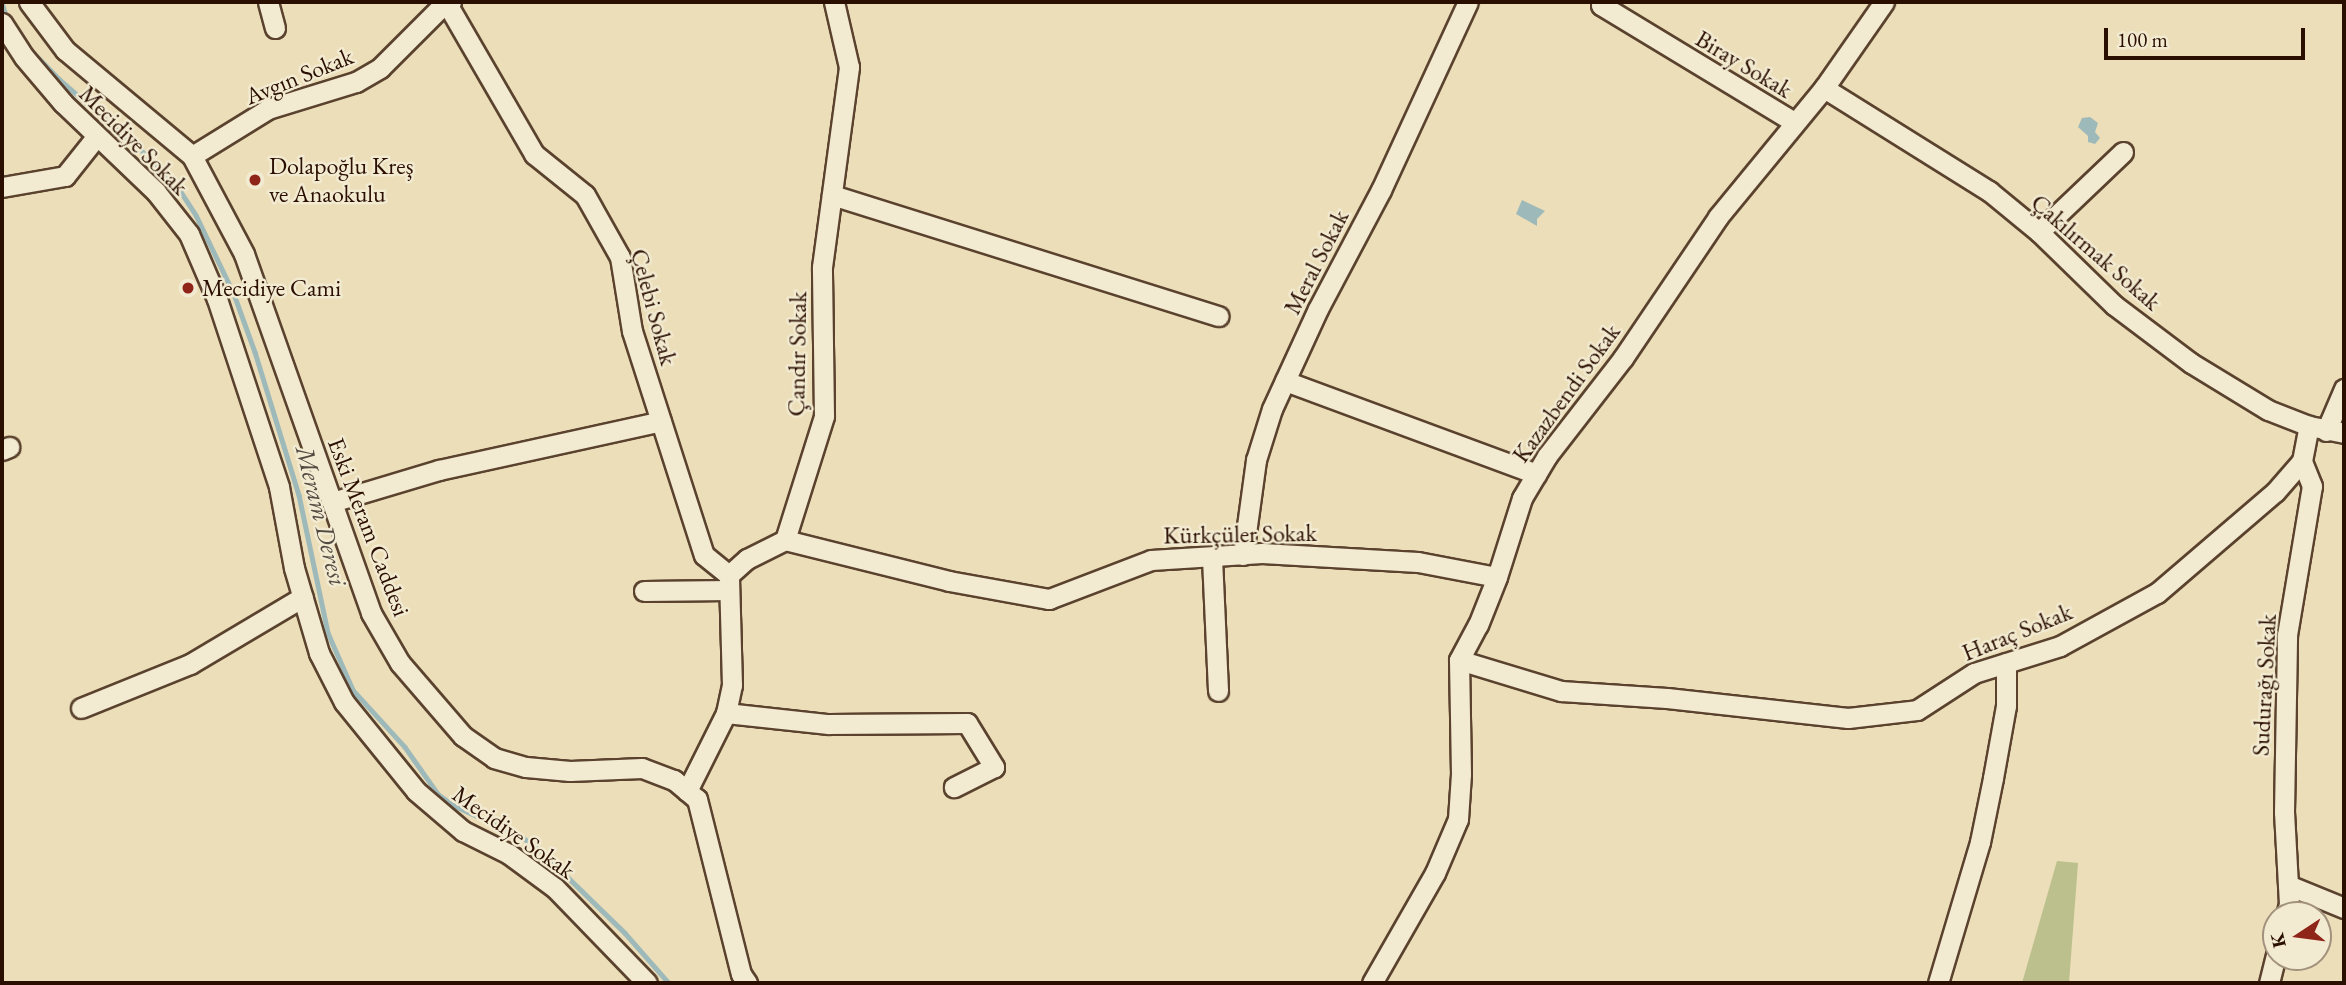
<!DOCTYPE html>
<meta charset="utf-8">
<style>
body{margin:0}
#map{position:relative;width:2346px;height:985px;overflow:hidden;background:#ebdeb8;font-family:"EB Garamond",serif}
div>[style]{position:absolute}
.green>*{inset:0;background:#bbc08d}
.water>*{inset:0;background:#9eb9ba}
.stream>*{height:4.5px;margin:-2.25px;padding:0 2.25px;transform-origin:2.25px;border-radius:2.25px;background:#9eb9ba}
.roads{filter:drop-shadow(2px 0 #5a422e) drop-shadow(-2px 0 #5a422e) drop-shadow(0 2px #5a422e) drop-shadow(0 -2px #5a422e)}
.minor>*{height:19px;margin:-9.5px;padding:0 9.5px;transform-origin:9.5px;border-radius:9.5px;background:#f2ead1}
.dots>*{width:19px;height:19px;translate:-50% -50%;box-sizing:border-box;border:4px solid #f2ead1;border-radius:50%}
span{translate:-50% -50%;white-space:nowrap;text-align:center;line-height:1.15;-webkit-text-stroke:5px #f2ead1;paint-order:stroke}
.street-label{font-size:24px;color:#2a0e00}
.poi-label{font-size:24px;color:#2a0e00}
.left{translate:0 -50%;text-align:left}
.water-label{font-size:26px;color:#534a41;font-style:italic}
.frame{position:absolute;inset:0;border:4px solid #2a0e00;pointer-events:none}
.north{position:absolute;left:2262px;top:901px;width:70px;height:70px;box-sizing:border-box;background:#f2ead1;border:2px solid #a2927d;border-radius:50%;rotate:257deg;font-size:19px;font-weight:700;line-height:28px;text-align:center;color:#2a0e00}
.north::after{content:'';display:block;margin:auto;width:24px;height:32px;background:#8f2418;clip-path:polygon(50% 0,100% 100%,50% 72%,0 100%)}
.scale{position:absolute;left:2104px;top:28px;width:201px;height:32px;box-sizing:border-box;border:4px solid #2a0e00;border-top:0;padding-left:9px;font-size:21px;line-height:24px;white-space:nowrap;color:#2a0e00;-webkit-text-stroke:5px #f2ead1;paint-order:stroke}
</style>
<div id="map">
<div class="green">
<div style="clip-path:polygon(2057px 861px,2078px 863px,2069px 983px,2022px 983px)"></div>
</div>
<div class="water">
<div style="clip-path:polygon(2090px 117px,2098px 123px,2095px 132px,2100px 138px,2095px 144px,2088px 142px,2088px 136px,2078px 127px,2082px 118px)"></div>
<div style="clip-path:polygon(1522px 200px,1545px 211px,1537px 219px,1537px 226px,1516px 214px)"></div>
</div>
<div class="stream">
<div style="left:2px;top:3px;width:16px;rotate:72deg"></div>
<div style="left:28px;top:47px;width:45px;rotate:45.9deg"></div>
<div style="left:59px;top:79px;width:122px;rotate:41deg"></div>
<div style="left:151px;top:159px;width:45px;rotate:47.7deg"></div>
<div style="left:181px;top:192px;width:27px;rotate:57deg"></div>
<div style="left:196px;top:215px;width:88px;rotate:64.3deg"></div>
<div style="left:234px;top:294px;width:62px;rotate:70.1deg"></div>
<div style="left:255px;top:352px;width:150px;rotate:72.9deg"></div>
<div style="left:299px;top:495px;width:141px;rotate:78.1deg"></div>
<div style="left:328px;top:633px;width:62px;rotate:66.3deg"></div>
<div style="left:353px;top:690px;width:77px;rotate:47.6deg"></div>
<div style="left:405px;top:747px;width:57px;rotate:54.9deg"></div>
<div style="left:438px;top:794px;width:19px;rotate:36deg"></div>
<div style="left:453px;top:805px;width:76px;rotate:24.9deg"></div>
<div style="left:522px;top:837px;width:22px;rotate:36deg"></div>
<div style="left:540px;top:850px;width:119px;rotate:44.3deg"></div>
<div style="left:625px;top:933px;width:67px;rotate:48.7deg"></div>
</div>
<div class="roads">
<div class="minor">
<div style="left:29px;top:2px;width:60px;rotate:53.1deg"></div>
<div style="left:65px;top:50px;width:165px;rotate:39.8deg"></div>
<div style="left:192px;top:156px;width:111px;rotate:62deg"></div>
<div style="left:244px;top:254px;width:381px;rotate:70.5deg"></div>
<div style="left:371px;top:613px;width:58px;rotate:59.9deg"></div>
<div style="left:400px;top:663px;width:96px;rotate:49.2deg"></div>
<div style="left:463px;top:736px;width:38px;rotate:35deg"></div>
<div style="left:494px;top:758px;width:33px;rotate:16deg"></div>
<div style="left:526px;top:767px;width:44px;rotate:5.2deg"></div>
<div style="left:570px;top:771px;width:72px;rotate:-2.4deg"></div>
<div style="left:642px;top:768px;width:34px;rotate:21deg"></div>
<div style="left:674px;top:780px;width:30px;rotate:40deg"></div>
<div style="left:697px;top:799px;width:180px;rotate:75.9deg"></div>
<div style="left:741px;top:974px;width:11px;rotate:56deg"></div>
<div style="left:268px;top:2px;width:27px;rotate:75deg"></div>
<div style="left:451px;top:2px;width:5px;rotate:180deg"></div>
<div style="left:446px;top:2px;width:176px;rotate:59.9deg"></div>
<div style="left:534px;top:154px;width:65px;rotate:38.8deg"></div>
<div style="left:585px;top:195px;width:71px;rotate:60.6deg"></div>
<div style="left:620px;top:257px;width:75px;rotate:80.8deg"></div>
<div style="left:632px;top:331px;width:235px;rotate:72.2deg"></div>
<div style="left:704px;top:555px;width:32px;rotate:39deg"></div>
<div style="left:1602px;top:2px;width:3px;rotate:108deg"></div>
<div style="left:1601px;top:5px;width:226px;rotate:31.2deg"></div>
<div style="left:2px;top:23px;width:40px;rotate:57.1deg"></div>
<div style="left:24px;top:57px;width:60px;rotate:49.7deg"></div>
<div style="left:63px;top:103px;width:129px;rotate:43.7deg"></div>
<div style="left:156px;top:192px;width:53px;rotate:51.8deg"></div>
<div style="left:189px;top:234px;width:71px;rotate:66.7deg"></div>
<div style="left:217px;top:299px;width:198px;rotate:71.7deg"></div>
<div style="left:279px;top:487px;width:82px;rotate:79.5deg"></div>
<div style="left:294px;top:568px;width:89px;rotate:73.6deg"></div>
<div style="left:319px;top:653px;width:55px;rotate:63deg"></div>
<div style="left:344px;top:702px;width:114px;rotate:51deg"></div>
<div style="left:416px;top:791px;width:62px;rotate:40.4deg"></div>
<div style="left:463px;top:831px;width:51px;rotate:26.6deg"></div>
<div style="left:509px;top:854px;width:57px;rotate:36.5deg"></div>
<div style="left:555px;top:888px;width:132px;rotate:45.9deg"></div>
<div style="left:1824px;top:88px;width:195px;rotate:32deg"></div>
<div style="left:1989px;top:191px;width:65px;rotate:39.4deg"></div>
<div style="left:2039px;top:232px;width:105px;rotate:44.2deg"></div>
<div style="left:2114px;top:305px;width:96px;rotate:37deg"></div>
<div style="left:2191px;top:363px;width:90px;rotate:31.4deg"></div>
<div style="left:2268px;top:410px;width:44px;rotate:21.3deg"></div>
<div style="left:2309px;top:426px;width:36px;rotate:11deg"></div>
<div style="left:192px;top:156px;width:89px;rotate:-31.7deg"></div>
<div style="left:268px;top:109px;width:92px;rotate:-17.1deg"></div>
<div style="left:356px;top:82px;width:28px;rotate:-30deg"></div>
<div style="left:380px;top:68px;width:93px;rotate:-45deg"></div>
<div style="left:2px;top:187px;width:64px;rotate:-9.9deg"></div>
<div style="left:65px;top:176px;width:50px;rotate:-51.5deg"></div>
<div style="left:832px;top:195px;width:405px;rotate:17.4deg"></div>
<div style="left:2039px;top:232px;width:116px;rotate:-43.6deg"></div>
<div style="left:1285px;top:381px;width:268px;rotate:20.3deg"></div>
<div style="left:2326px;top:431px;width:46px;rotate:-66.8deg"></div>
<div style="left:2px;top:450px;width:8px;rotate:-23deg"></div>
<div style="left:332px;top:502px;width:112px;rotate:-16.7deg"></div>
<div style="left:439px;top:470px;width:227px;rotate:-12.4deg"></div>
<div style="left:785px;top:540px;width:169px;rotate:14deg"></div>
<div style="left:949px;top:581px;width:102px;rotate:10.2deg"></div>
<div style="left:1049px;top:599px;width:109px;rotate:-20.9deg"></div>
<div style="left:1151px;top:560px;width:111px;rotate:-3.6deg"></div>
<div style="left:1262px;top:553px;width:156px;rotate:3.3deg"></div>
<div style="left:1418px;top:562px;width:80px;rotate:10.8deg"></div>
<div style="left:1243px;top:555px;width:96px;rotate:-82.2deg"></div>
<div style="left:1256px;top:460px;width:53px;rotate:-72.6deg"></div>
<div style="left:1272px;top:409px;width:110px;rotate:-65.3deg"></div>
<div style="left:1318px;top:309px;width:135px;rotate:-62.1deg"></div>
<div style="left:1381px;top:190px;width:207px;rotate:-65.2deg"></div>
<div style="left:1212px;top:558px;width:133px;rotate:87.4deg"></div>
<div style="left:644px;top:591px;width:85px;rotate:-0.7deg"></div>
<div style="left:1459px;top:660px;width:107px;rotate:16.9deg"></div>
<div style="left:1561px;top:691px;width:106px;rotate:3.8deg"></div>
<div style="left:1667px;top:698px;width:182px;rotate:6.3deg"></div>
<div style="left:1848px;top:718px;width:69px;rotate:-6.6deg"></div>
<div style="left:1917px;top:710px;width:68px;rotate:-33deg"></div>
<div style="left:1974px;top:673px;width:90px;rotate:-17.4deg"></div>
<div style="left:2060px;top:646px;width:111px;rotate:-28.7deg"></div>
<div style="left:2157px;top:593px;width:155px;rotate:-40.6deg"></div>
<div style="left:2275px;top:492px;width:41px;rotate:-48.9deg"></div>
<div style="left:2302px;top:461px;width:36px;rotate:-79deg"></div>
<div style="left:81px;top:708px;width:118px;rotate:-22deg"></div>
<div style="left:190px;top:664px;width:131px;rotate:-30.7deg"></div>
<div style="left:726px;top:713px;width:103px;rotate:6.2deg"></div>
<div style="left:828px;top:724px;width:139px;rotate:-0.4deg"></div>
<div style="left:967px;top:723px;width:52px;rotate:58.5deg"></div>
<div style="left:994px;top:767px;width:45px;rotate:153.4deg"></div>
<div style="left:687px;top:791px;width:87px;rotate:-63.4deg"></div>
<div style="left:726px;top:713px;width:29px;rotate:-78deg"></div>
<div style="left:732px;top:685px;width:110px;rotate:-91.6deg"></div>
<div style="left:729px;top:575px;width:24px;rotate:-42deg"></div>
<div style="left:747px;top:559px;width:42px;rotate:-26.6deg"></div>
<div style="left:785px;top:540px;width:130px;rotate:-72.5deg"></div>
<div style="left:824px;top:416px;width:149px;rotate:-90.8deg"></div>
<div style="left:822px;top:267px;width:202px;rotate:-82.3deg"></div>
<div style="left:849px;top:67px;width:67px;rotate:-103deg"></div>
<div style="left:2288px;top:885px;width:61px;rotate:22.3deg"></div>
<div style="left:2286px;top:915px;width:11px;rotate:-75deg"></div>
<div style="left:2289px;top:904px;width:92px;rotate:-93.1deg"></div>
<div style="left:2284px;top:812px;width:177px;rotate:-89deg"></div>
<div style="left:2287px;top:635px;width:151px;rotate:-80.5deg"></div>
<div style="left:2312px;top:486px;width:27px;rotate:-112deg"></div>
<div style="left:1372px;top:983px;width:127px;rotate:-60.2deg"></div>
<div style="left:1435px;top:873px;width:59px;rotate:-66.9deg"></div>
<div style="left:1458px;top:819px;width:45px;rotate:-86.2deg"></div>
<div style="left:1461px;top:774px;width:114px;rotate:-91deg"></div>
<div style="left:1459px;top:660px;width:40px;rotate:-62deg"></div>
<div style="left:1478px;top:625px;width:52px;rotate:-68.4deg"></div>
<div style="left:1497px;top:577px;width:83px;rotate:-72.4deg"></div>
<div style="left:1522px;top:498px;width:49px;rotate:-59.2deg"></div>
<div style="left:1547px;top:456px;width:124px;rotate:-52.2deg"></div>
<div style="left:1623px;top:358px;width:170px;rotate:-56deg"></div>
<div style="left:1718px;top:217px;width:167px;rotate:-50.6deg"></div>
<div style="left:1824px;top:88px;width:105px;rotate:-55.1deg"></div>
<div style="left:1938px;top:983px;width:147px;rotate:-73.4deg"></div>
<div style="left:1980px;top:842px;width:65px;rotate:-78.5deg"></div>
<div style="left:1993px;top:778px;width:73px;rotate:-79.8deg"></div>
<div style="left:2006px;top:706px;width:43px;rotate:-90deg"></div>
<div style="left:2269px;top:983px;width:30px;rotate:-76deg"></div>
</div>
</div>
<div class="dots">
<div style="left:255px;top:180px;background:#8f2418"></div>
<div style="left:188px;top:288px;background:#8f2418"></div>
</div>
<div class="street-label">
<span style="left:1744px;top:64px;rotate:31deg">Biray Sokak</span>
<span style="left:299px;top:76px;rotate:-22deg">Avgın Sokak</span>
<span style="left:134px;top:140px;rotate:45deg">Mecidiye Sokak</span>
<span style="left:2096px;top:252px;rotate:41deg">Çakılırmak Sokak</span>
<span style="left:1316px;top:262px;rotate:-63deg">Meral Sokak</span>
<span style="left:654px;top:307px;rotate:75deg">Çelebi Sokak</span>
<span style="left:797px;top:354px;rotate:-89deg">Çandır Sokak</span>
<span style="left:1566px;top:393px;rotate:-54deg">Kazazbendi Sokak</span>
<span style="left:369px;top:527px;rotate:69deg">Eski Meram Caddesi</span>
<span style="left:1240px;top:534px;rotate:-1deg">Kürkçüler Sokak</span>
<span style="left:2017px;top:632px;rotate:-22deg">Haraç Sokak</span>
<span style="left:2264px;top:685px;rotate:-87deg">Sudurağı Sokak</span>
<span style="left:514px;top:832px;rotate:35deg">Mecidiye Sokak</span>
</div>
<div class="poi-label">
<span class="left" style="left:269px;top:180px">Dolapoğlu Kreş<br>ve Anaokulu</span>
<span class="left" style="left:202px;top:288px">Mecidiye Cami</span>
</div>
<div class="water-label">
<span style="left:321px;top:516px;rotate:76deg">Meram Deresi</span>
</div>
<div class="frame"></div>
<div class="north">K</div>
<div class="scale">100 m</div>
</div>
